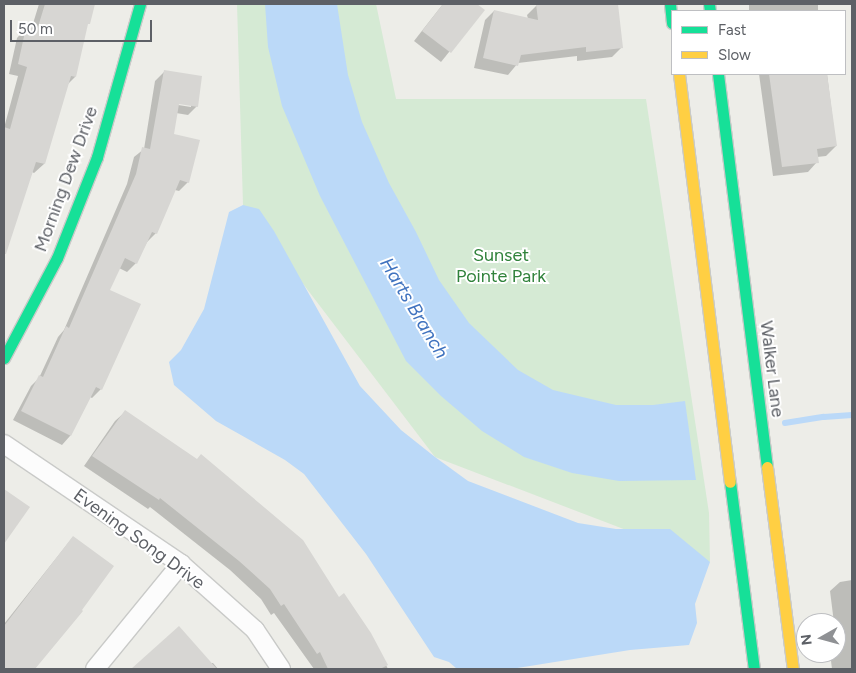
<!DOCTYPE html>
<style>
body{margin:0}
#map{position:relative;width:856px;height:673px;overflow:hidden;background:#edede8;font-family:Figtree,sans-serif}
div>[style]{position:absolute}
.green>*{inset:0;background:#d5ead4}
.water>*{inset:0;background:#bbd9f8}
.shadow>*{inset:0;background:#0003;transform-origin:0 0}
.stream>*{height:5.5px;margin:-2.75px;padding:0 2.75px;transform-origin:2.75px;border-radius:2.75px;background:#bbd9f8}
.building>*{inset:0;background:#d7d6d3}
.roads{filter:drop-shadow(1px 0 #c9cac8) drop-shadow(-1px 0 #c9cac8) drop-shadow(0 1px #c9cac8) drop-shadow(0 -1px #c9cac8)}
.street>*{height:18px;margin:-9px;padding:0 9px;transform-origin:9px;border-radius:9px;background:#fcfcfc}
.fast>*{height:11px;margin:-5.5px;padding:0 5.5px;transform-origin:5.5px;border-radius:5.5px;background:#16e098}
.slow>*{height:11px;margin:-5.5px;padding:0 5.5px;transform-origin:5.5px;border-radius:5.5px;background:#ffcf43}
span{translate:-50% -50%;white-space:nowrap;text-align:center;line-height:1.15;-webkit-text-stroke:4px #fff;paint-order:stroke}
.street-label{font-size:18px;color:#5d6066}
.park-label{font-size:18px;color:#30823b}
.water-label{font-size:19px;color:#4073bf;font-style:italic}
.frame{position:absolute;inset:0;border:5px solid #5d6066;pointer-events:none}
.legend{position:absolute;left:671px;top:10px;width:175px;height:65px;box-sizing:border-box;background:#fff;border:1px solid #bebfc2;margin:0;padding:6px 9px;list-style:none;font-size:15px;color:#5d6066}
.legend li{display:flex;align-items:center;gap:10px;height:25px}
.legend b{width:25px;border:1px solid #bebfc2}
.north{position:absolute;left:796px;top:613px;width:50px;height:50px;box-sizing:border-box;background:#fff;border:1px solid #bebfc2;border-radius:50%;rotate:263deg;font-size:14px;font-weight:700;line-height:20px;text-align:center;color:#5d6066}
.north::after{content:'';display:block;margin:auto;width:18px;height:22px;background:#8f9194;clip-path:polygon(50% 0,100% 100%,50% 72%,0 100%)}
.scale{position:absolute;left:10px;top:20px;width:142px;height:22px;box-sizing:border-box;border:2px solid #5d6066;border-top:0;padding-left:6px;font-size:15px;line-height:18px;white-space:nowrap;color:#5d6066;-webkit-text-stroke:4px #fff;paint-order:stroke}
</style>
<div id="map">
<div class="green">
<div style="clip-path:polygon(237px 4px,376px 4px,396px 99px,646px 99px,709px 513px,710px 562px,435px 457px,243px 205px)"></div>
</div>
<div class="water">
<div style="clip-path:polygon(265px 4px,337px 4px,348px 75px,362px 122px,389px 183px,416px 232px,439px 280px,469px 323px,518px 370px,553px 390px,616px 405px,653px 405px,685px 401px,696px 480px,619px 481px,572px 473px,524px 457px,482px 431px,441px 396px,406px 361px,320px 196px,282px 106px,268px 47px)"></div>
<div style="clip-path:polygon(243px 205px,259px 209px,274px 231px,360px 386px,401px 430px,435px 457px,468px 481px,578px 523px,616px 529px,670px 529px,710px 562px,695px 604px,697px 623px,689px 645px,630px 650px,511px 669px,457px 669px,449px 662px,434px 657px,366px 554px,304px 474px,285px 460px,216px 421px,174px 385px,169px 362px,181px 350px,204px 309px,229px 212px)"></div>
</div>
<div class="shadow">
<div style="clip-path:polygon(39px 4px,94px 4px,86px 26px,75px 77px,67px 85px,44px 164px,34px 173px,32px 172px,9px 241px,4px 246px,4px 128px,18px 76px,9px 74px,17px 38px,26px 28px,31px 30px)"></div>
<div style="clip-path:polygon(443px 4px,475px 4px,483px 10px,441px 62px,414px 41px)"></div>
<div style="clip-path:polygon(547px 4px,616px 4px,622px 47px,612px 57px,577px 61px,577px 56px,518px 63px,508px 75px,474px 68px,485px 20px,494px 11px,528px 19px,527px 15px,537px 5px)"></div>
<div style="left:749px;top:4px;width:69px;height:7px"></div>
<div style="clip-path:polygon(evenodd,164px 72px,197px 106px,188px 115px,176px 113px,173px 135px,188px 182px,179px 191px,175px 190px,156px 233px,147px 242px,136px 263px,127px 272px,119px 268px,108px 290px,101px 389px,92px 398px,90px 397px,70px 436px,62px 445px,13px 420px,31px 386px,39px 378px,58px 337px,64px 330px,127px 184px,134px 157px,144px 149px,155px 81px,164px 72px,173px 102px,191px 104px,191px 107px,172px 104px,173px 102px)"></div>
<div style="clip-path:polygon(759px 74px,827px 74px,836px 146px,826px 156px,817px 157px,817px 162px,808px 172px,773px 176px)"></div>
<div style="clip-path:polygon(125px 412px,338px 598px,370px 633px,388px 669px,314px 669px,274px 613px,271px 615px,261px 599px,230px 570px,150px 507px,148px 509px,84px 466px,115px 421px)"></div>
<div style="clip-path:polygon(73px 537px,82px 611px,34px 669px,4px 669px,4px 624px)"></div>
<div style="clip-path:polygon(852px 580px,852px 669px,832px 669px,830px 653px,836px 653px,836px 623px,834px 623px,830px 591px,840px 582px)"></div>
<div style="clip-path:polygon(213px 663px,218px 669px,133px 669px,139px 664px)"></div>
</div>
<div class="stream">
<div style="left:785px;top:423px;width:39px;rotate:-9deg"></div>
<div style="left:824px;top:417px;width:28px;rotate:-4deg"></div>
</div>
<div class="building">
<div style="clip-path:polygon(45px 4px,95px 4px,90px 24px,88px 24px,76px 77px,71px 76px,45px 164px,36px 162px,6px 254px,4px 254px,4px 127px,10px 129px,27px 67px,18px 64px,26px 27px,37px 30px)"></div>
<div style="clip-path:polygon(443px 4px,477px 4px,485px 10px,451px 53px,422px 31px)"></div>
<div style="clip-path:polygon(536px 4px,618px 4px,623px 48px,586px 52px,586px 47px,521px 55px,518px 66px,483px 58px,494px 10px,538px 20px)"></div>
<div style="clip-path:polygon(164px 70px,202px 76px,198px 107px,179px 104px,174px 134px,200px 140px,189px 183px,180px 180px,157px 234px,152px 232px,137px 264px,125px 258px,110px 290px,141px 304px,102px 390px,96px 387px,71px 436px,21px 411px,39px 375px,43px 377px,66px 326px,69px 328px,136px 174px,142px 147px,150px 149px)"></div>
<div style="clip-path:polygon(769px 74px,827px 74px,837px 146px,817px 149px,819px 163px,782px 167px)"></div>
<div style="clip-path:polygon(125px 410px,197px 459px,201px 454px,303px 540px,339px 597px,344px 593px,371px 633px,388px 665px,380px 669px,328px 669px,320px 652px,317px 654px,284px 604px,281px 606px,270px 589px,239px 561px,160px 498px,159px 500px,92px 456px)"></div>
<div style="clip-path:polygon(4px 489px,30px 507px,4px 544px)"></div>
<div style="clip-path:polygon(73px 536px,114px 566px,82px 610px,83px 611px,35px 669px,4px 669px,4px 626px)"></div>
<div style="clip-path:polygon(179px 626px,217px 669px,131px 669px)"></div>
</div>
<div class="roads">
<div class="street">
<div style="left:4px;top:444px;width:214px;rotate:34.1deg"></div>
<div style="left:181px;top:564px;width:99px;rotate:41.7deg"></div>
<div style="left:255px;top:630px;width:47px;rotate:56.3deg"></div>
<div style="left:95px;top:669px;width:136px;rotate:-50.7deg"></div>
</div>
<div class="fast">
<div style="left:670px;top:4px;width:19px;rotate:84deg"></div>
<div style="left:709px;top:4px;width:7px;rotate:82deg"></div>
<div style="left:718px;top:74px;width:396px;rotate:82.9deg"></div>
<div style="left:4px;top:358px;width:113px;rotate:-62.1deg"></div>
<div style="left:57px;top:258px;width:109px;rotate:-68.4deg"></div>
<div style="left:97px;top:157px;width:159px;rotate:-74.3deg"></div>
<div style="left:730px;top:482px;width:189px;rotate:82.7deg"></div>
</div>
<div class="slow">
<div style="left:679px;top:74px;width:411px;rotate:82.9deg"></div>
<div style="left:767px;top:467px;width:204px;rotate:82.7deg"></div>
</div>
</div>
<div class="street-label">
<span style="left:66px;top:179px;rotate:-70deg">Morning Dew Drive</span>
<span style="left:772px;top:369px;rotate:83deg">Walker Lane</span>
<span style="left:139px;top:539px;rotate:36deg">Evening Song Drive</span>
</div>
<div class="park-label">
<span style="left:501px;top:266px">Sunset<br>Pointe Park</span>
</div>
<div class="water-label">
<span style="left:414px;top:308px;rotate:59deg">Harts Branch</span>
</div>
<div class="frame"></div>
<ul class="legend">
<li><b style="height:6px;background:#16e098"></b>Fast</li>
<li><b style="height:6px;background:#ffcf43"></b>Slow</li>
</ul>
<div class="north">N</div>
<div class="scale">50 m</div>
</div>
